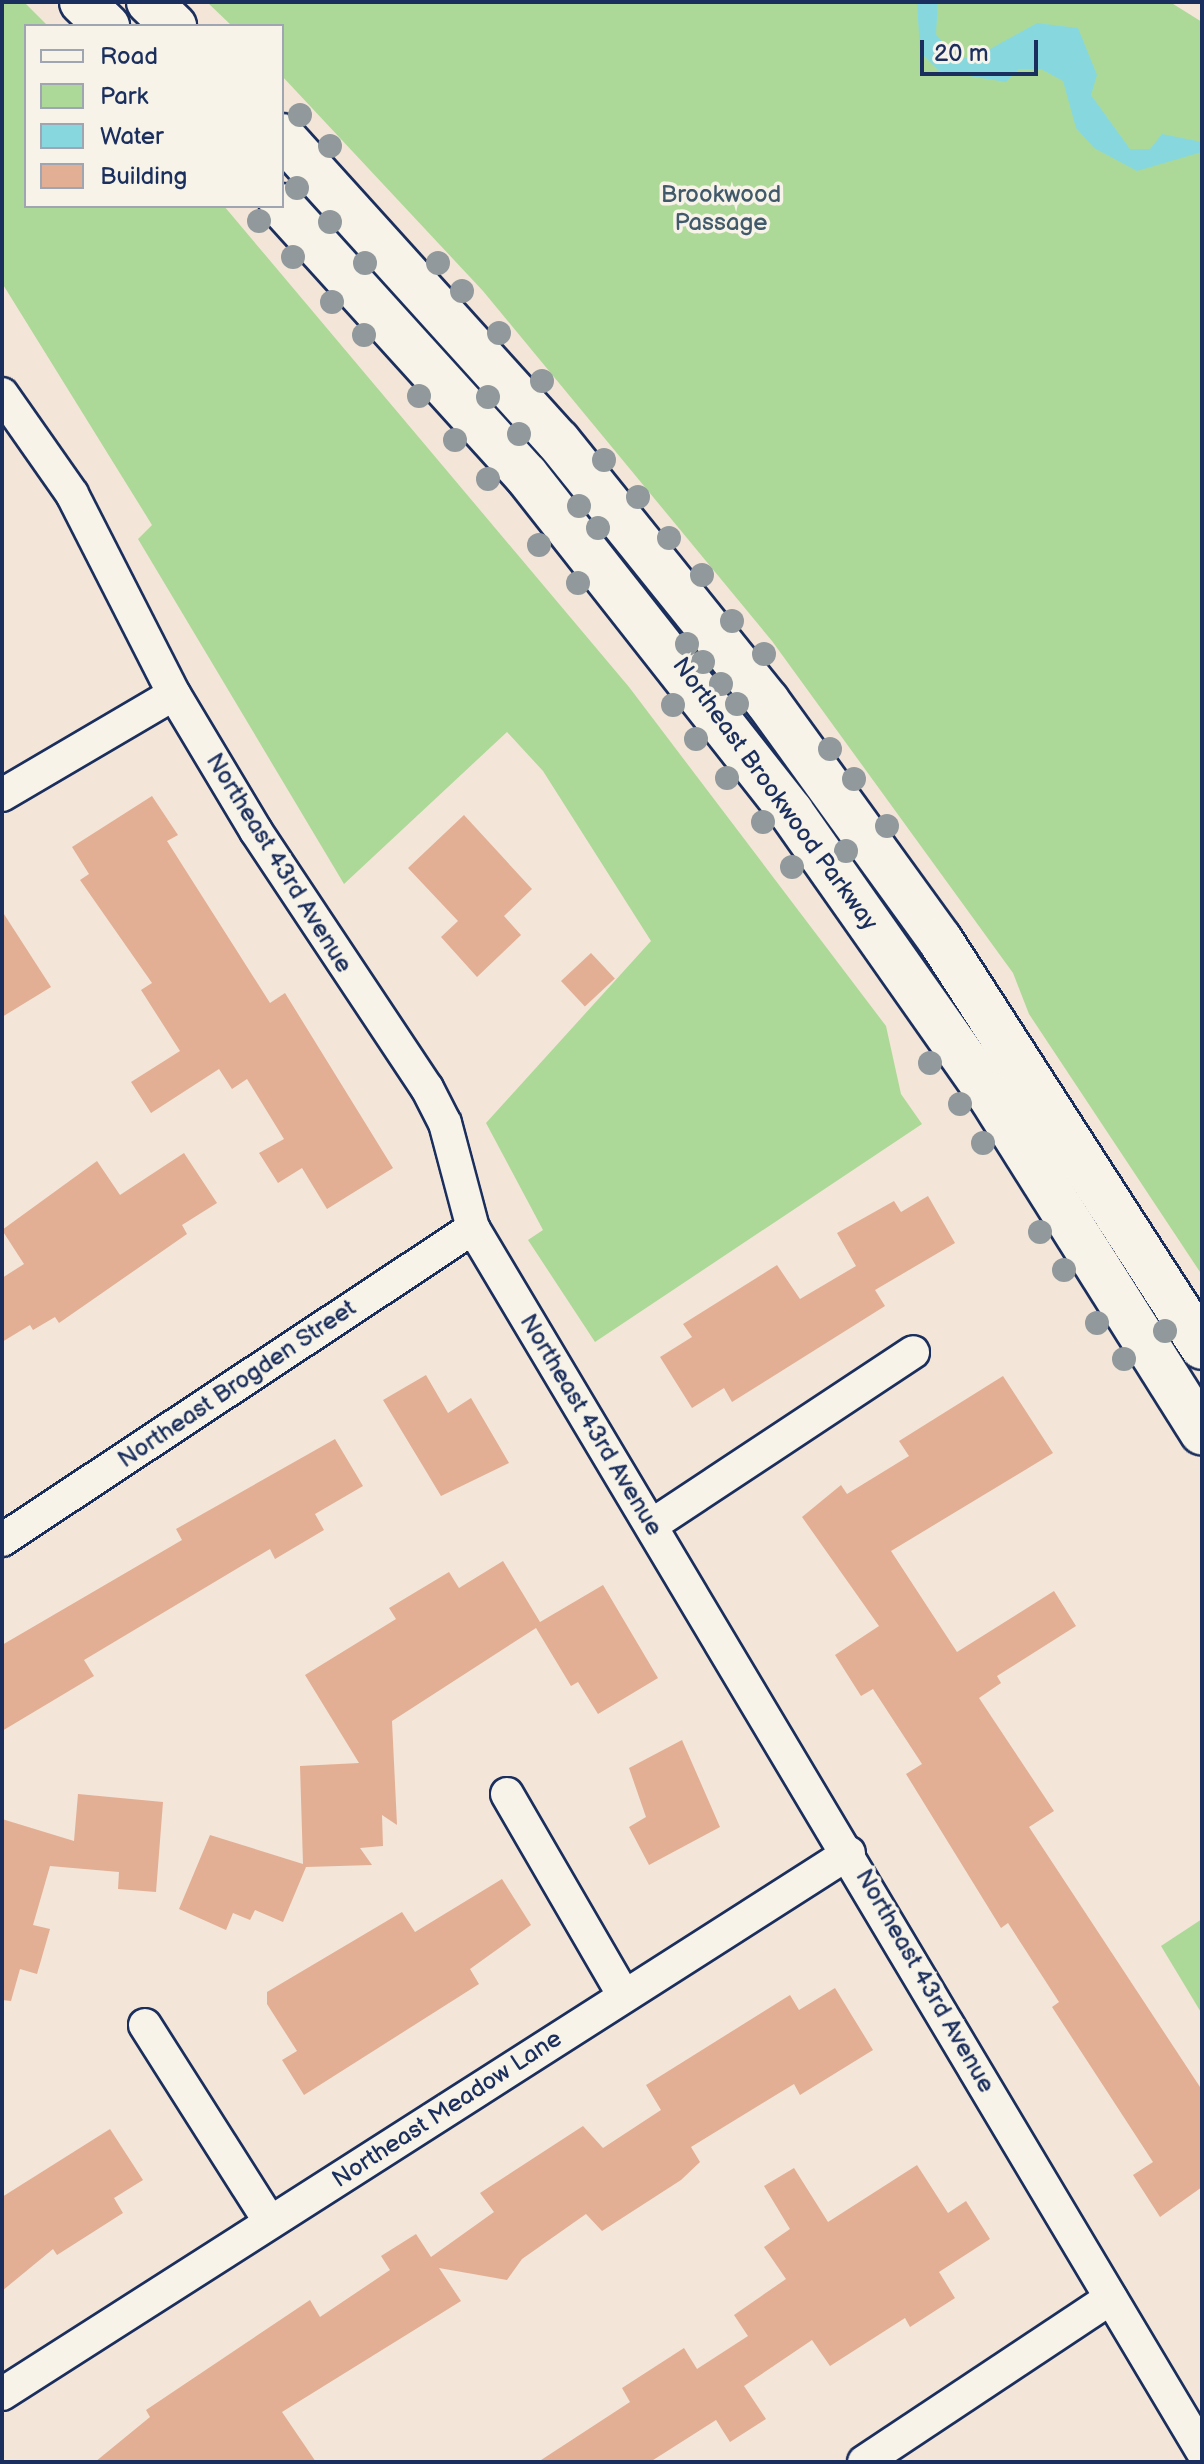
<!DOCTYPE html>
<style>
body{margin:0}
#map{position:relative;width:1204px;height:2464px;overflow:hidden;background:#f3e5d7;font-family:"Balsamiq Sans",sans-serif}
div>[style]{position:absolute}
.green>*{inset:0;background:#add998}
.water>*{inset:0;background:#87d8de}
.building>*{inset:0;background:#e2af95;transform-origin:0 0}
.roads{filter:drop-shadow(2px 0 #1b2f5e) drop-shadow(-2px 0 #1b2f5e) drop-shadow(0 2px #1b2f5e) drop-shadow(0 -2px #1b2f5e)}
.street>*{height:32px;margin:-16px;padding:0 16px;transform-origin:16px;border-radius:16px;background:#f7f3e8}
.secondary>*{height:44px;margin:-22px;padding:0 22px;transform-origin:22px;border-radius:22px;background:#f7f3e8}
.trees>*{width:24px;height:24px;margin:-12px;border-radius:50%;background:#91999c}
span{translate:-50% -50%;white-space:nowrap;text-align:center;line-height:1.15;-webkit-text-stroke:7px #f7f3e8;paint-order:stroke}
.park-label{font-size:24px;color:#405a6c}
.street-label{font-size:24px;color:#1b2f5e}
.frame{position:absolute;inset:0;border:4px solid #1b2f5e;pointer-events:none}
.legend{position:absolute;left:24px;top:24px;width:260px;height:184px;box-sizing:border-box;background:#f7f3e8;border:2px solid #9fa5b1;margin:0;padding:10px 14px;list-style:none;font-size:24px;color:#1b2f5e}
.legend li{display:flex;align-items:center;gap:16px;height:40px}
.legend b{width:40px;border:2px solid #9fa5b1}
.scale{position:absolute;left:920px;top:40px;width:118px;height:36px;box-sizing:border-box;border:4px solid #1b2f5e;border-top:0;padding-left:10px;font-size:24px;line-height:28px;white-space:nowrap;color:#1b2f5e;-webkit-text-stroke:6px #f7f3e8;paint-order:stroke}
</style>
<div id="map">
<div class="green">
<div style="clip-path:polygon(2px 2px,24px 2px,48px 26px,26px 26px,26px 206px,224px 206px,629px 687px,886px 1026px,901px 1094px,922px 1124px,595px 1342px,528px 1240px,543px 1230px,486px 1123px,651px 941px,543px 771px,507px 732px,344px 884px,138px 539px,152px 525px,2px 283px)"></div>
<div style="clip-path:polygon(207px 2px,1170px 2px,1202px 22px,1202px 1275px,1029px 1014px,1013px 973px,772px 641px,483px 291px,282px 76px,282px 26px,232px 26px)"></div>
<div style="clip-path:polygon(1202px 1919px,1202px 2014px,1161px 1946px)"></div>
</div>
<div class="water">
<div style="clip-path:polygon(917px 2px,938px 2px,936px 34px,952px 55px,972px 59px,1037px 23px,1078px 28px,1097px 75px,1091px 95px,1130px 149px,1150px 149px,1162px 134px,1202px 142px,1202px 152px,1137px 171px,1094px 148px,1076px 128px,1063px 81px,1041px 69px,1019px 69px,1006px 82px,939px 71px,920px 52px)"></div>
</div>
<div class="building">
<div style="clip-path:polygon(152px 796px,178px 835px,167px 841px,270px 1003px,285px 993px,393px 1168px,327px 1209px,302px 1168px,278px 1183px,259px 1153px,284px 1139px,247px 1079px,232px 1089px,219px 1069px,151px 1113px,131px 1082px,180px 1051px,141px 990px,152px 983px,80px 880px,89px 874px,72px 847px)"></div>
<div style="clip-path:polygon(464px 815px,532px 889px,504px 916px,521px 935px,477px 977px,441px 937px,458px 921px,408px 868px)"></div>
<div style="clip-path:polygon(2px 911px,51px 987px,2px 1017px)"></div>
<div style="left:591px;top:953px;width:35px;height:41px;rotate:47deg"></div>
<div style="clip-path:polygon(184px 1153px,217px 1203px,182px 1225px,187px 1234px,59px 1323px,55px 1317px,33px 1330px,30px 1325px,2px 1342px,2px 1278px,24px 1264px,2px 1230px,97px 1161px,120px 1195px)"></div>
<div style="clip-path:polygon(928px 1196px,955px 1243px,875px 1290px,885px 1306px,732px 1402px,724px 1388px,692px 1408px,660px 1357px,692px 1337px,683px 1324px,777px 1265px,800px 1299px,856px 1266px,837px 1233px,894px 1201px,901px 1212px)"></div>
<div style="clip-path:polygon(426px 1375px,448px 1413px,471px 1398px,509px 1463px,441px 1496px,383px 1400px)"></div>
<div style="clip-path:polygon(1003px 1376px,1053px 1453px,891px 1551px,957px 1652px,1054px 1591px,1076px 1626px,997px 1676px,1001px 1683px,979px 1698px,1054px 1811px,1029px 1827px,1202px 2090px,1202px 2187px,1160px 2217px,1133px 2175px,1153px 2162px,1052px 2007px,1059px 2002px,1008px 1923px,1001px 1928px,906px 1774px,922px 1764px,873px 1689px,861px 1696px,835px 1655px,879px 1626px,802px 1517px,841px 1485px,847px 1494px,909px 1456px,899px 1441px)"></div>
<div style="clip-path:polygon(335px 1439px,363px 1486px,315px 1514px,324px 1530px,275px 1559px,270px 1549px,84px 1660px,94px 1676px,2px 1731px,2px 1645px,182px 1540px,176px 1529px)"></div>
<div style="clip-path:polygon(503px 1561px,540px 1622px,603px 1585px,658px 1678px,598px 1714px,578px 1682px,571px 1686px,536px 1628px,392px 1721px,397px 1825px,382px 1815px,383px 1846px,360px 1848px,372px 1865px,306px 1867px,283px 1922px,255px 1910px,250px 1920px,233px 1913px,226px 1930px,179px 1909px,210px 1835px,303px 1864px,300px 1766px,359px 1763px,305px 1675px,396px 1619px,389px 1608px,449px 1572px,459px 1588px)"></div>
<div style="clip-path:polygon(682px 1740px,720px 1827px,649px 1865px,629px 1827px,646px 1817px,629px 1768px)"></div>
<div style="clip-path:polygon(78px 1794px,163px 1802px,156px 1892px,118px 1889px,119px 1872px,50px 1866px,33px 1925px,50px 1929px,37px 1974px,20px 1969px,11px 2001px,2px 2000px,2px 1819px,74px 1841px)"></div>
<div style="clip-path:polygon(502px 1879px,531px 1925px,470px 1969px,479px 1984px,304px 2095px,282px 2060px,297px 2051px,267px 2004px,267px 1992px,402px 1912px,415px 1932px)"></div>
<div style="clip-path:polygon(835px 1988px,873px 2050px,800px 2095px,794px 2084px,691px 2147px,700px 2162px,681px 2180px,602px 2231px,586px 2214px,522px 2259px,507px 2280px,439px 2268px,461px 2301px,282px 2412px,316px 2462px,95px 2462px,150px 2417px,146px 2410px,310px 2300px,320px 2317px,390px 2270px,381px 2256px,416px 2234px,431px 2257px,494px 2212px,480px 2193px,583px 2126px,603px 2148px,661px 2110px,646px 2085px,790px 1995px,799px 2010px)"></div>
<div style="clip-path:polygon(110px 2129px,143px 2180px,114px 2198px,123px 2213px,57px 2255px,53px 2249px,2px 2291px,2px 2197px)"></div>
<div style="clip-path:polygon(917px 2165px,948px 2213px,966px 2201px,990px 2239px,939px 2272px,955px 2298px,910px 2327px,905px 2318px,830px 2366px,812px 2340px,744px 2386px,766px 2419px,730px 2442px,716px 2420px,650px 2462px,538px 2462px,630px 2402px,622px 2388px,684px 2348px,697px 2369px,748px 2336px,734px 2315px,786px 2279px,764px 2247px,790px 2229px,764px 2186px,794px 2168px,828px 2222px)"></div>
</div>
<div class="roads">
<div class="street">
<div style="left:2px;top:394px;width:122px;rotate:55deg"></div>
<div style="left:72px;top:494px;width:225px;rotate:63deg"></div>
<div style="left:174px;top:694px;width:160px;rotate:59.1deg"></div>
<div style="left:256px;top:831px;width:309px;rotate:56.4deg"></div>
<div style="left:427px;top:1088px;width:39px;rotate:63deg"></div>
<div style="left:445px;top:1123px;width:109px;rotate:75.1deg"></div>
<div style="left:473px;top:1228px;width:1424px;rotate:59.2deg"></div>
<div style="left:2px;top:795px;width:199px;rotate:-30.4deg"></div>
<div style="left:652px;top:1525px;width:313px;rotate:-33.5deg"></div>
<div style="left:2px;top:1540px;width:565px;rotate:-33.52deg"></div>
<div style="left:507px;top:1794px;width:233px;rotate:59.9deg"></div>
<div style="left:145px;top:2025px;width:233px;rotate:57.6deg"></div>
<div style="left:2px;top:2394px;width:1005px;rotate:-32.57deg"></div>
<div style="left:864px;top:2462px;width:296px;rotate:-33.6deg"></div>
</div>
<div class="secondary">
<div style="left:82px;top:2px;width:35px;rotate:44deg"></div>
<div style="left:149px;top:2px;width:35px;rotate:44deg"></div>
<div style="left:282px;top:136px;width:411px;rotate:47.9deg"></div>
<div style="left:558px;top:441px;width:334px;rotate:51.2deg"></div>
<div style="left:767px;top:701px;width:295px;rotate:54.1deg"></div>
<div style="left:940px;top:940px;width:484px;rotate:57.2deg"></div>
<div style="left:282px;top:206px;width:363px;rotate:47.8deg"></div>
<div style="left:526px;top:475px;width:429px;rotate:51.8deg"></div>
<div style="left:791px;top:812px;width:345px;rotate:54.9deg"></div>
<div style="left:989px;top:1094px;width:400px;rotate:57.8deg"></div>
</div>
</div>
<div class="trees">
<div style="left:300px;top:115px"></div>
<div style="left:330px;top:146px"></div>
<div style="left:297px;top:188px"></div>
<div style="left:259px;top:221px"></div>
<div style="left:330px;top:222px"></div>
<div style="left:293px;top:257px"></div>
<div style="left:365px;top:263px"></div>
<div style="left:438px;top:263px"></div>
<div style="left:462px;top:291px"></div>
<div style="left:332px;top:302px"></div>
<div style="left:499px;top:333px"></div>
<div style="left:364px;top:335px"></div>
<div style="left:542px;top:381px"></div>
<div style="left:419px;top:396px"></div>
<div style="left:488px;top:397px"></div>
<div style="left:519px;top:434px"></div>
<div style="left:455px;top:440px"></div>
<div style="left:604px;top:460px"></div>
<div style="left:488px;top:479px"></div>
<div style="left:638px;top:497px"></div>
<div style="left:579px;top:506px"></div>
<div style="left:598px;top:528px"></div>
<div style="left:669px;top:538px"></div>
<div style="left:539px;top:545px"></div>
<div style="left:702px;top:575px"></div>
<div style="left:578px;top:583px"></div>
<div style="left:732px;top:621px"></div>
<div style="left:687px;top:644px"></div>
<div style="left:764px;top:654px"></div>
<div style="left:703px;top:662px"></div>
<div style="left:721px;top:684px"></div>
<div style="left:737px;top:704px"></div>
<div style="left:673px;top:705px"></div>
<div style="left:696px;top:739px"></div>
<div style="left:830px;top:749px"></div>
<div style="left:727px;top:778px"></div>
<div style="left:854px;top:779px"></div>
<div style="left:763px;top:822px"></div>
<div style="left:887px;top:826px"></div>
<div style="left:846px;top:851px"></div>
<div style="left:792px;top:867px"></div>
<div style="left:930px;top:1063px"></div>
<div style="left:960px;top:1104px"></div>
<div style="left:983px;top:1143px"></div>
<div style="left:1040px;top:1232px"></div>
<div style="left:1064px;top:1270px"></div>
<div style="left:1097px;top:1323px"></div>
<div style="left:1165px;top:1331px"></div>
<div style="left:1124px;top:1359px"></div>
</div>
<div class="park-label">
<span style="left:721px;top:209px">Brookwood<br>Passage</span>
</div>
<div class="street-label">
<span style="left:775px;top:794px;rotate:54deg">Northeast Brookwood Parkway</span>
<span style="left:279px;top:863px;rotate:58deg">Northeast 43rd Avenue</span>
<span style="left:237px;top:1384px;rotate:-34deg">Northeast Brogden Street</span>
<span style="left:591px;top:1425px;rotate:59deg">Northeast 43rd Avenue</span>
<span style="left:925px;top:1981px;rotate:60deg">Northeast 43rd Avenue</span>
<span style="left:447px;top:2109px;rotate:-33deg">Northeast Meadow Lane</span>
</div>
<div class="frame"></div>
<ul class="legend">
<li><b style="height:10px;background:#f7f3e8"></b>Road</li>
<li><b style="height:22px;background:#add998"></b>Park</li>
<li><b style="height:22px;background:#87d8de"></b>Water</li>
<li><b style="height:22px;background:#e2af95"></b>Building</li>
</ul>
<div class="scale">20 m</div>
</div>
